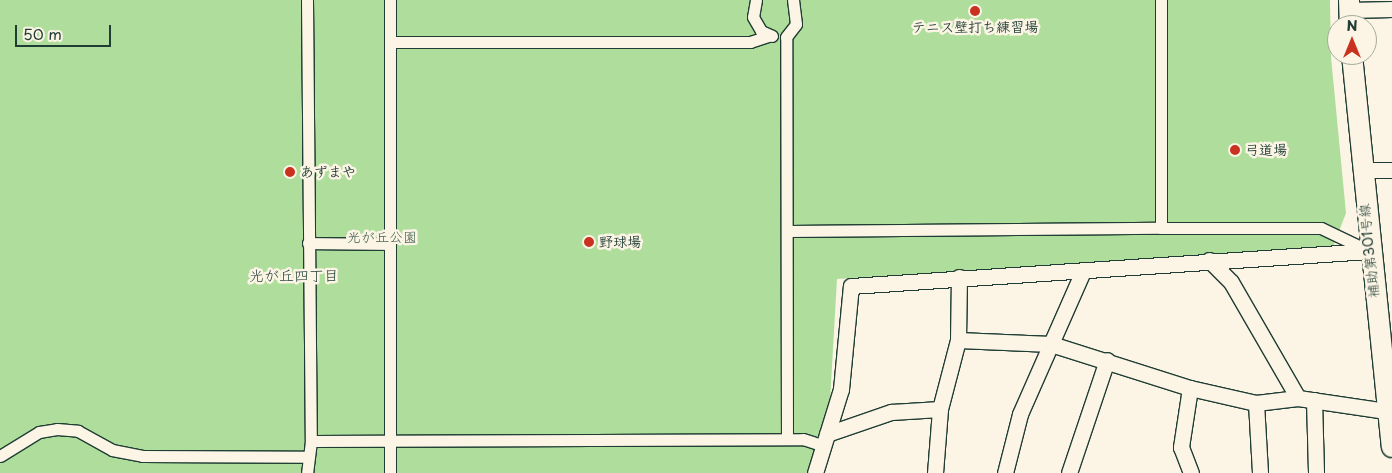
<!DOCTYPE html>
<meta charset="utf-8">
<style>
body{margin:0}
#map{position:relative;width:1392px;height:473px;overflow:hidden;background:#fcf5e5;font-family:"Playpen Sans","Klee One",sans-serif}
div>[style]{position:absolute}
.green>*{inset:0;background:#afdd9c}
.roads{filter:drop-shadow(1px 0 #1f3d34) drop-shadow(-1px 0 #1f3d34) drop-shadow(0 1px #1f3d34) drop-shadow(0 -1px #1f3d34)}
.pedestrian>*{height:11px;margin:-5.5px;padding:0 5.5px;transform-origin:5.5px;border-radius:5.5px;background:#fcf5e5}
.minor>*{height:15px;margin:-7.5px;padding:0 7.5px;transform-origin:7.5px;border-radius:7.5px;background:#fcf5e5}
.tertiary>*{height:20px;margin:-10px;padding:0 10px;transform-origin:10px;border-radius:10px;background:#fcf5e5}
.dots>*{width:14px;height:14px;translate:-50% -50%;box-sizing:border-box;border:2px solid #fcf5e5;border-radius:50%}
span{translate:-50% -50%;white-space:nowrap;text-align:center;line-height:1.15;-webkit-text-stroke:5px #fcf5e5;paint-order:stroke}
.poi-label{font-size:14px;color:#1f3d34;font-weight:700}
.left{translate:0 -50%;text-align:left}
.park-label{font-size:14px;color:#3c5d49}
.street-label{font-size:14px;color:#1f3d34}
.neighbourhood-label{font-size:15px;color:#1f3d34}
.north{position:absolute;left:1327px;top:15px;width:50px;height:50px;box-sizing:border-box;background:#fcf5e5;border:1px solid #a4ab9e;border-radius:50%;rotate:0deg;font-size:14px;font-weight:700;line-height:20px;text-align:center;color:#1f3d34}
.north::after{content:'';display:block;margin:auto;width:18px;height:22px;background:#c8321e;clip-path:polygon(50% 0,100% 100%,50% 72%,0 100%)}
.scale{position:absolute;left:15px;top:25px;width:96px;height:22px;box-sizing:border-box;border:2px solid #1f3d34;border-top:0;padding-left:6px;font-size:15px;line-height:18px;white-space:nowrap;color:#1f3d34;-webkit-text-stroke:4px #fcf5e5;paint-order:stroke}
</style>
<div id="map">
<div class="green">
<div style="clip-path:polygon(0 0,1330px 0,1331px 57px,1346px 213px,1333px 247px,837px 279px,830px 401px,810px 473px,0 473px)"></div>
</div>
<div class="roads">
<div class="pedestrian">
<div style="left:307px;top:0;width:441px;rotate:89.5deg"></div>
<div style="left:311px;top:441px;width:32px;rotate:97deg"></div>
<div style="left:390px;top:0;width:473px;rotate:90deg"></div>
<div style="left:756px;top:0;width:17px;rotate:100deg"></div>
<div style="left:753px;top:17px;width:16px;rotate:60deg"></div>
<div style="left:761px;top:31px;width:12px;rotate:24deg"></div>
<div style="left:390px;top:42px;width:360px"></div>
<div style="left:750px;top:42px;width:19px;rotate:-18deg"></div>
<div style="left:1161px;top:228px;width:160px"></div>
<div style="left:1321px;top:228px;width:51px;rotate:25.6deg"></div>
<div style="left:788px;top:231px;width:373px;rotate:-0.5deg"></div>
<div style="left:1161px;top:228px;width:228px;rotate:-90deg"></div>
<div style="left:308px;top:243px;width:82px;rotate:0.7deg"></div>
<div style="left:787px;top:439px;width:402px;rotate:-90.1deg"></div>
<div style="left:786px;top:37px;width:16px;rotate:-52deg"></div>
<div style="left:796px;top:24px;width:24px;rotate:-97deg"></div>
<div style="left:311px;top:441px;width:492px;rotate:-0.2deg"></div>
<div style="left:803px;top:439px;width:22px;rotate:18deg"></div>
<div style="left:0;top:456px;width:46px;rotate:-31.6deg"></div>
<div style="left:39px;top:432px;width:18px;rotate:-9deg"></div>
<div style="left:57px;top:429px;width:21px;rotate:5deg"></div>
<div style="left:78px;top:431px;width:39px;rotate:29deg"></div>
<div style="left:112px;top:450px;width:31px;rotate:11deg"></div>
<div style="left:142px;top:456px;width:165px;rotate:0.3deg"></div>
</div>
<div class="minor">
<div style="left:1349px;top:10px;width:43px;rotate:-1.3deg"></div>
<div style="left:1362px;top:170px;width:30px"></div>
<div style="left:1209px;top:260px;width:31px;rotate:45deg"></div>
<div style="left:1231px;top:282px;width:134px;rotate:60deg"></div>
<div style="left:958px;top:340px;width:93px;rotate:2.5deg"></div>
<div style="left:1051px;top:344px;width:146px;rotate:17.6deg"></div>
<div style="left:1190px;top:388px;width:68px;rotate:12.8deg"></div>
<div style="left:1256px;top:403px;width:42px;rotate:-6.8deg"></div>
<div style="left:1298px;top:398px;width:89px;rotate:8.4deg"></div>
<div style="left:1190px;top:388px;width:60px;rotate:98.7deg"></div>
<div style="left:1181px;top:447px;width:28px;rotate:69deg"></div>
<div style="left:1314px;top:400px;width:73px;rotate:88.4deg"></div>
<div style="left:1256px;top:403px;width:70px;rotate:86.7deg"></div>
<div style="left:827px;top:434px;width:68px;rotate:-19deg"></div>
<div style="left:891px;top:412px;width:49px;rotate:-3.5deg"></div>
<div style="left:815px;top:473px;width:88px;rotate:-72.8deg"></div>
<div style="left:841px;top:389px;width:103px;rotate:-84.5deg"></div>
<div style="left:851px;top:286px;width:519px;rotate:-3.87deg"></div>
<div style="left:935px;top:473px;width:64px;rotate:-85.5deg"></div>
<div style="left:940px;top:409px;width:71px;rotate:-75.4deg"></div>
<div style="left:958px;top:340px;width:63px;rotate:-89.1deg"></div>
<div style="left:1005px;top:473px;width:61px;rotate:-75.7deg"></div>
<div style="left:1020px;top:414px;width:156px;rotate:-66.2deg"></div>
<div style="left:1069px;top:473px;width:119px;rotate:-71.4deg"></div>
</div>
<div class="tertiary">
<div style="left:1349px;top:0;width:25px;rotate:88deg"></div>
<div style="left:1352px;top:55px;width:394px;rotate:84.2deg"></div>
</div>
</div>
<div class="dots">
<div style="left:975px;top:11px;background:#c8321e"></div>
<div style="left:1235px;top:150px;background:#c8321e"></div>
<div style="left:290px;top:172px;background:#c8321e"></div>
<div style="left:589px;top:242px;background:#c8321e"></div>
</div>
<div class="poi-label">
<span style="left:975px;top:27px">テニス壁打ち練習場</span>
<span class="left" style="left:1245px;top:150px">弓道場</span>
<span class="left" style="left:300px;top:172px">あずまや</span>
<span class="left" style="left:599px;top:242px">野球場</span>
</div>
<div class="park-label">
<span style="left:382px;top:237px">光が丘公園</span>
</div>
<div class="street-label">
<span style="left:1369px;top:251px;rotate:-96deg">補助第301号線</span>
</div>
<div class="neighbourhood-label">
<span style="left:294px;top:275px">光が丘四丁目</span>
</div>
<div class="north">N</div>
<div class="scale">50 m</div>
</div>
